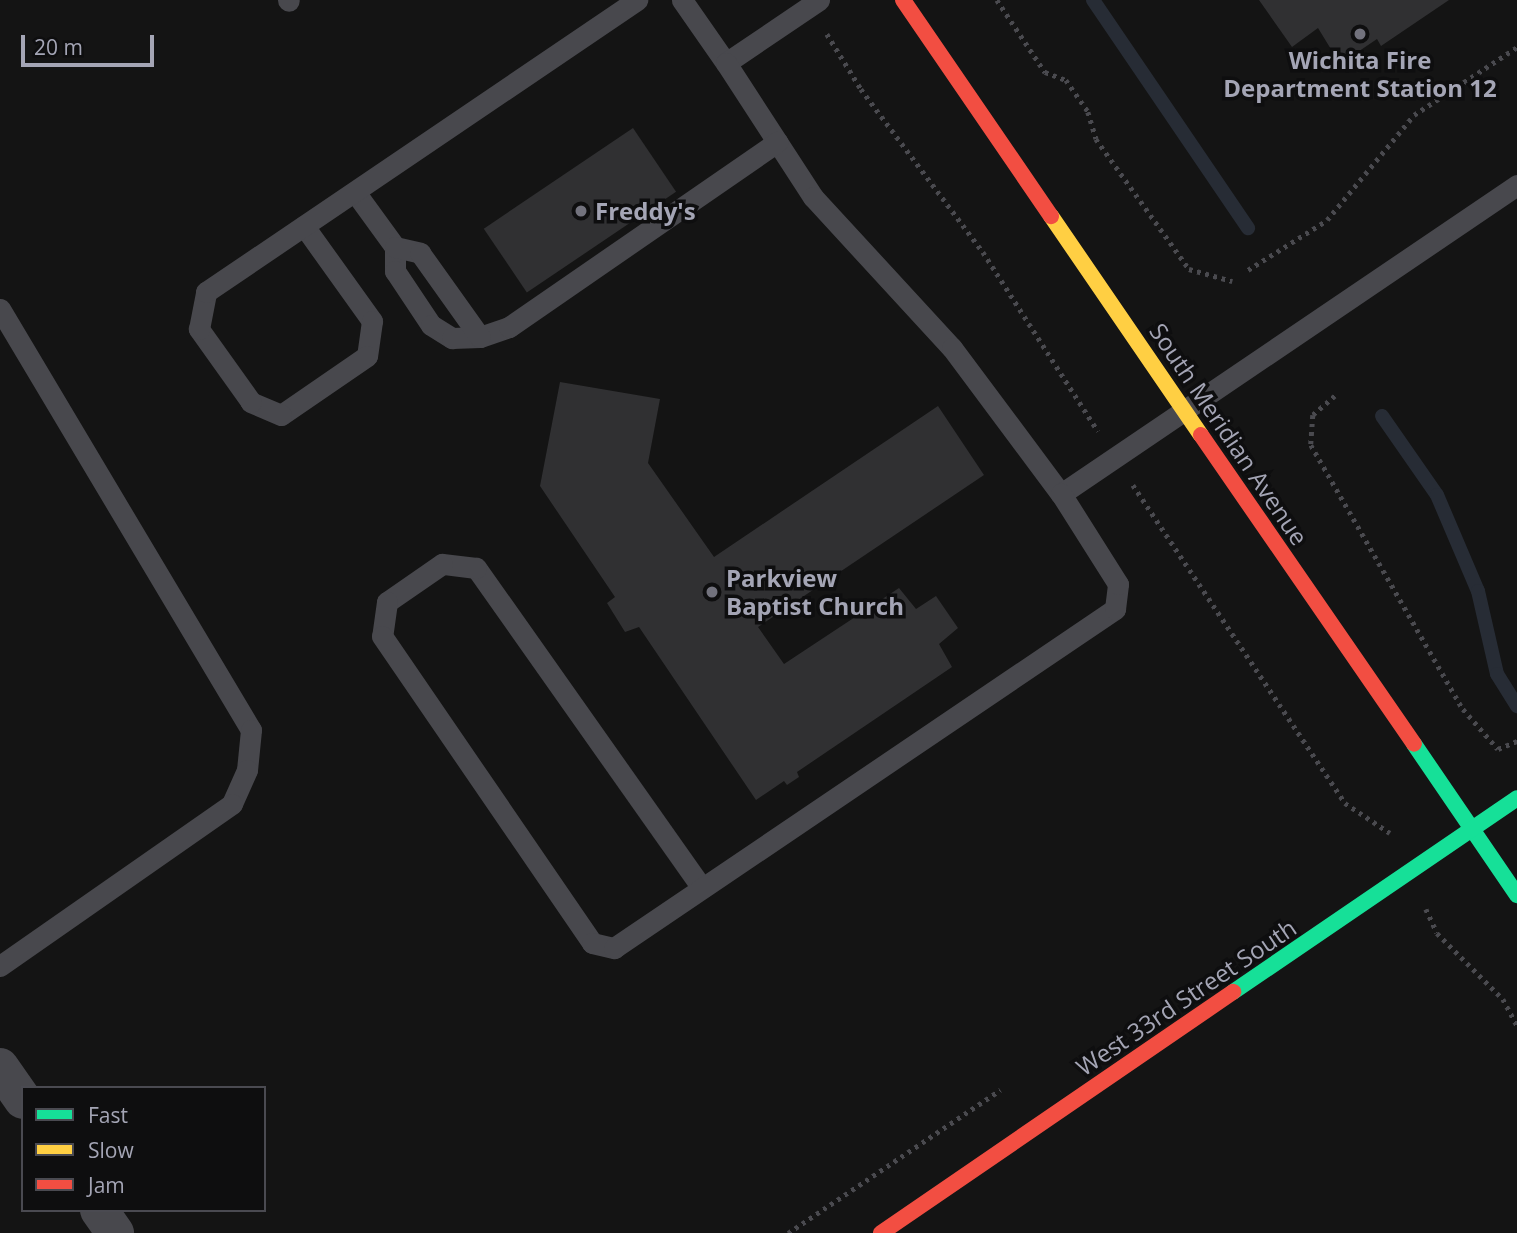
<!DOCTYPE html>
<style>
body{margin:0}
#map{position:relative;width:1517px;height:1233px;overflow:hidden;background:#141414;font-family:"Open Sans",sans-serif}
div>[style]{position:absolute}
.stream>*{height:14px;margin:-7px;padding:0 7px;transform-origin:7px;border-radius:7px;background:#272c35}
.building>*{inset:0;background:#303032;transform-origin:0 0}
.path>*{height:4.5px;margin-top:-2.25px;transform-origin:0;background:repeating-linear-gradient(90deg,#4a4a4f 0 3.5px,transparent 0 8.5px)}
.lane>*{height:21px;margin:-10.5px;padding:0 10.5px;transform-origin:10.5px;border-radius:10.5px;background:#48484d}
.street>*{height:38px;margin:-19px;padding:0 19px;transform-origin:19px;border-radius:19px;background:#48484d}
.fast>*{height:16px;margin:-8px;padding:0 8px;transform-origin:8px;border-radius:8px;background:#16e098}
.slow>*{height:16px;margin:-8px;padding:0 8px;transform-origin:8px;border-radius:8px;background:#ffcf43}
.jam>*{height:16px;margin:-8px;padding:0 8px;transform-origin:8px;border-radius:8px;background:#f24e42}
.dots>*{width:19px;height:19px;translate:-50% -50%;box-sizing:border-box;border:4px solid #0e0e0f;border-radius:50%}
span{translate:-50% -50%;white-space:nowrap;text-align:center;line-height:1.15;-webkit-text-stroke:7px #0e0e0f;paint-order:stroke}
.poi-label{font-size:24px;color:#a4a5b5;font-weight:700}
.left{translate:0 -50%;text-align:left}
.street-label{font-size:24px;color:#a4a5b5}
.legend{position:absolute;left:21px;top:1086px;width:245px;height:126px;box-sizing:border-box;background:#0e0e0f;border:2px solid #4a4a51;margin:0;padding:9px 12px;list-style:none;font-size:21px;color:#a4a5b5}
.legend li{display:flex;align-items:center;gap:14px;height:35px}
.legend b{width:35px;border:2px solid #4a4a51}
.scale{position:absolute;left:21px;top:35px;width:133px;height:32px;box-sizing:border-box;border:4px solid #a4a5b5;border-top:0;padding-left:9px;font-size:21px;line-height:24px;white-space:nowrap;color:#a4a5b5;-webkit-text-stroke:5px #0e0e0f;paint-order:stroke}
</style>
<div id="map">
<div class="stream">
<div style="left:1093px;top:0;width:276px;rotate:55.8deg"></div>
<div style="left:1382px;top:416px;width:96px;rotate:55.2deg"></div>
<div style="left:1437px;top:495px;width:104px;rotate:66.9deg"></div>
<div style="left:1478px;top:591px;width:85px;rotate:77.1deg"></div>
<div style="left:1497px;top:674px;width:38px;rotate:58deg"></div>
</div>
<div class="building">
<div style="clip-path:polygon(1259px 0,1449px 0,1381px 46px,1377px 39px,1340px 64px,1318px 28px,1292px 47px)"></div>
<div style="left:633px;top:128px;width:77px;height:180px;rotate:56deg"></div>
<div style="clip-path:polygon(560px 382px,660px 399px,648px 463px,714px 557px,938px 406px,984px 475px,758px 627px,784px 664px,899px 588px,916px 609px,936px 596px,958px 628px,939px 644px,952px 667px,797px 772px,799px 777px,787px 785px,784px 781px,756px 800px,639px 627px,625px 632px,607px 603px,615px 597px,540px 486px)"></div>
</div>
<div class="path">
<div style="left:997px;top:0;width:87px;rotate:56.3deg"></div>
<div style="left:1045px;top:72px;width:22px;rotate:21deg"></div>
<div style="left:1066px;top:80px;width:39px;rotate:55deg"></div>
<div style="left:1088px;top:112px;width:28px;rotate:73deg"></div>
<div style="left:1096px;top:139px;width:160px;rotate:54.4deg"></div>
<div style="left:1189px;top:269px;width:45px;rotate:15.6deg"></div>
<div style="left:827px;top:34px;width:65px;rotate:58.3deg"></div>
<div style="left:861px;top:89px;width:204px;rotate:53.2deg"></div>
<div style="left:983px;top:252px;width:213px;rotate:57.3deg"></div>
<div style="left:1248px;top:270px;width:93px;rotate:-32.3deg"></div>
<div style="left:1327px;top:220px;width:136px;rotate:-50.4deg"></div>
<div style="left:1414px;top:115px;width:123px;rotate:-33.4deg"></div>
<div style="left:1335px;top:396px;width:29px;rotate:139deg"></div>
<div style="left:1313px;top:415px;width:30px;rotate:94deg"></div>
<div style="left:1311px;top:445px;width:305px;rotate:60.1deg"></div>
<div style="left:1463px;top:709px;width:53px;rotate:48.8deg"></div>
<div style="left:1498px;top:749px;width:21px;rotate:-23deg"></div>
<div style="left:1133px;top:485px;width:382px;rotate:56.3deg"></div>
<div style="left:1345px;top:803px;width:54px;rotate:33.7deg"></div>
<div style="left:1426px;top:909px;width:26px;rotate:65deg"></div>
<div style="left:1437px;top:933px;width:93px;rotate:45deg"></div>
<div style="left:1503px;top:999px;width:30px;rotate:62deg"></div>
<div style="left:788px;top:1233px;width:256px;rotate:-34deg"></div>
</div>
<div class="lane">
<div style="left:288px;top:0;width:1px;rotate:45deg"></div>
<div style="left:682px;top:0;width:77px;rotate:55.1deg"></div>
<div style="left:819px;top:0;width:112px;rotate:145.9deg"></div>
<div style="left:726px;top:63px;width:160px;rotate:57deg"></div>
<div style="left:813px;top:197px;width:205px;rotate:47.4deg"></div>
<div style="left:952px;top:348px;width:182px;rotate:53.3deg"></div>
<div style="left:1061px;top:494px;width:551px;rotate:-34.12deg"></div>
<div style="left:355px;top:192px;width:68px;rotate:54deg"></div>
<div style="left:395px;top:247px;width:24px;rotate:90deg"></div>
<div style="left:395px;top:271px;width:65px;rotate:56.3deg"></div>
<div style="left:431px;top:325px;width:25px;rotate:32deg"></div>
<div style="left:452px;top:338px;width:28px;rotate:-2deg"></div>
<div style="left:480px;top:337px;width:31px;rotate:-19deg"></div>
<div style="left:509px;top:327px;width:326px;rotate:-34.6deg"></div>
<div style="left:304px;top:226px;width:117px;rotate:54.4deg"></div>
<div style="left:372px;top:321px;width:35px;rotate:98deg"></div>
<div style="left:367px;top:356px;width:104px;rotate:145.5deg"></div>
<div style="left:281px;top:415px;width:33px;rotate:-157deg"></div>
<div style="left:251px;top:402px;width:90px;rotate:-125.5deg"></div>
<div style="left:199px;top:329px;width:38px;rotate:-79deg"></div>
<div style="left:206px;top:292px;width:521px;rotate:-34.12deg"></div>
<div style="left:395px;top:247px;width:26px;rotate:13deg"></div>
<div style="left:420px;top:253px;width:103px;rotate:54.5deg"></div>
<div style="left:0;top:309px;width:490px;rotate:59.2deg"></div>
<div style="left:251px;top:730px;width:40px;rotate:95.7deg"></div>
<div style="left:247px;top:770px;width:37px;rotate:114deg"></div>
<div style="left:232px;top:804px;width:283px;rotate:145.1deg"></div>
<div style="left:702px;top:888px;width:392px;rotate:-125.2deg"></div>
<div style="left:476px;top:568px;width:34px;rotate:-173deg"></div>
<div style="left:442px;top:564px;width:67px;rotate:145.4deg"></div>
<div style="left:387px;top:602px;width:34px;rotate:98deg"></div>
<div style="left:382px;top:636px;width:372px;rotate:55.6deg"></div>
<div style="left:592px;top:943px;width:23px;rotate:13deg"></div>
<div style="left:614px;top:948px;width:605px;rotate:-34.08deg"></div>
<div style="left:1115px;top:609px;width:25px;rotate:-83deg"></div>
<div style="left:1118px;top:584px;width:107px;rotate:-122.3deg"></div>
</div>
<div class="street">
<div style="left:0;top:1067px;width:40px;rotate:55.1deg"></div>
<div style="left:99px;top:1210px;width:28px;rotate:55deg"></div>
</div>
<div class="fast">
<div style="left:1414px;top:744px;width:183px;rotate:55.7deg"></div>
<div style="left:1233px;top:992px;width:344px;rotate:-34.3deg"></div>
</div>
<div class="slow">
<div style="left:1051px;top:216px;width:265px;rotate:55.6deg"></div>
</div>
<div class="jam">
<div style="left:903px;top:0;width:262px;rotate:55.6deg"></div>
<div style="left:1201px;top:435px;width:375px;rotate:55.4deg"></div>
<div style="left:881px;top:1233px;width:427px;rotate:-34.4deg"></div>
</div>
<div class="dots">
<div style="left:1360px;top:34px;background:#72727d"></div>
<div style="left:581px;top:211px;background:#72727d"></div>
<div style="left:712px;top:592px;background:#72727d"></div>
</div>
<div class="poi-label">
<span style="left:1360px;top:74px">Wichita Fire<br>Department Station 12</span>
<span class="left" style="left:595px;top:211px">Freddy's</span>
<span class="left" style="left:726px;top:592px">Parkview<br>Baptist Church</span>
</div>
<div class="street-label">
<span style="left:1229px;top:434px;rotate:56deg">South Meridian Avenue</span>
<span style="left:1186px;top:997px;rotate:-34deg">West 33rd Street South</span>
</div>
<ul class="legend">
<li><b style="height:9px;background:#16e098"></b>Fast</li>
<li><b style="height:9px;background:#ffcf43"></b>Slow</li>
<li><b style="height:9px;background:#f24e42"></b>Jam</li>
</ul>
<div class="scale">20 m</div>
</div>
